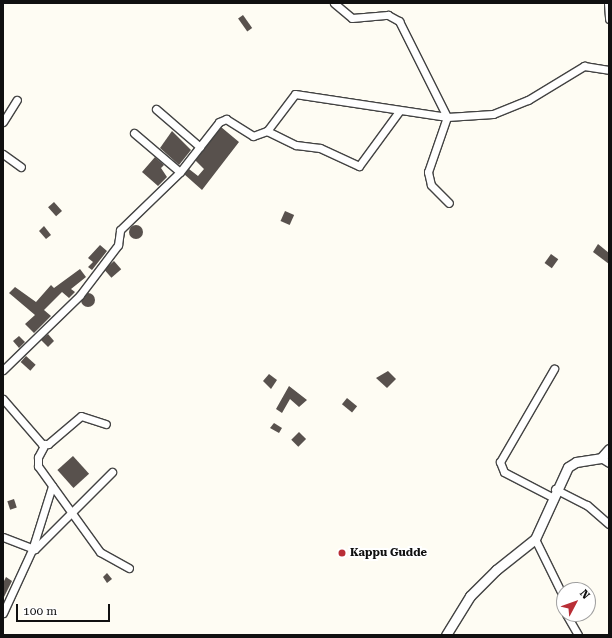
<!DOCTYPE html>
<style>
body{margin:0}
#map{position:relative;width:612px;height:638px;overflow:hidden;background:#fefcf3;font-family:"Roboto Serif",serif}
div>[style]{position:absolute}
.building>*{inset:0;background:#58514d;transform-origin:0 0}
.round{border-radius:50%}
.roads{filter:drop-shadow(1px 0 #434343) drop-shadow(-1px 0 #434343) drop-shadow(0 1px #434343) drop-shadow(0 -1px #434343)}
.minor>*{height:7px;margin:-3.5px;padding:0 3.5px;transform-origin:3.5px;border-radius:3.5px;background:#fff}
.tertiary>*{height:9px;margin:-4.5px;padding:0 4.5px;transform-origin:4.5px;border-radius:4.5px;background:#fff}
.dots>*{width:11px;height:11px;translate:-50% -50%;box-sizing:border-box;border:2px solid #fff;border-radius:50%}
span{translate:-50% -50%;white-space:nowrap;text-align:center;line-height:1.15;-webkit-text-stroke:4px #fff;paint-order:stroke}
.poi-label{font-size:11px;color:#101010;font-weight:700}
.left{translate:0 -50%;text-align:left}
.frame{position:absolute;inset:0;border:4px solid #101010;pointer-events:none}
.north{position:absolute;left:556px;top:582px;width:40px;height:40px;box-sizing:border-box;background:#fff;border:1px solid #9f9f9f;border-radius:50%;rotate:49deg;font-size:11px;font-weight:700;line-height:16px;text-align:center;color:#101010}
.north::after{content:'';display:block;margin:auto;width:14px;height:18px;background:#b92e36;clip-path:polygon(50% 0,100% 100%,50% 72%,0 100%)}
.scale{position:absolute;left:16px;top:604px;width:94px;height:18px;box-sizing:border-box;border:2px solid #101010;border-top:0;padding-left:5px;font-size:12px;line-height:14px;white-space:nowrap;color:#101010;-webkit-text-stroke:3px #fff;paint-order:stroke}
</style>
<div id="map">
<div class="building">
<div style="left:243px;top:15px;width:16px;height:6px;rotate:55deg"></div>
<div style="clip-path:polygon(221px 127px,239px 142px,202px 190px,184px 174px,189px 169px,198px 176px,204px 169px,195px 160px)"></div>
<div style="clip-path:polygon(172px 131px,191px 150px,179px 165px,160px 148px)"></div>
<div style="clip-path:polygon(155px 157px,164px 165px,161px 168px,167px 177px,158px 186px,142px 172px)"></div>
<div style="left:54px;top:202px;width:12px;height:8px;rotate:48deg"></div>
<div style="left:285px;top:211px;width:10px;height:11px;rotate:24deg"></div>
<div class="round" style="left:129px;top:225px;width:14px;height:14px"></div>
<div style="clip-path:polygon(44px 226px,51px 235px,46px 239px,39px 231px)"></div>
<div style="clip-path:polygon(598px 244px,609px 253px,609px 264px,593px 252px)"></div>
<div style="clip-path:polygon(100px 245px,107px 251px,92px 270px,88px 267px,93px 262px,88px 258px)"></div>
<div style="left:551px;top:254px;width:9px;height:11px;rotate:36deg"></div>
<div style="left:114px;top:261px;width:11px;height:13px;rotate:49deg"></div>
<div style="clip-path:polygon(80px 269px,86px 277px,71px 289px,75px 292px,69px 298px,62px 292px,44px 310px,51px 316px,34px 333px,25px 324px,35px 315px,9px 293px,15px 287px,36px 302px,51px 285px,54px 288px)"></div>
<div class="round" style="left:81px;top:293px;width:14px;height:14px"></div>
<div style="clip-path:polygon(48px 334px,54px 341px,48px 347px,41px 340px)"></div>
<div style="clip-path:polygon(19px 336px,25px 342px,19px 348px,13px 341px)"></div>
<div style="left:26px;top:356px;width:13px;height:8px;rotate:42deg"></div>
<div style="clip-path:polygon(388px 371px,396px 379px,387px 388px,376px 378px)"></div>
<div style="clip-path:polygon(269px 374px,277px 380px,271px 389px,263px 381px)"></div>
<div style="clip-path:polygon(289px 386px,307px 400px,299px 407px,290px 399px,282px 413px,276px 409px)"></div>
<div style="left:347px;top:398px;width:13px;height:8px;rotate:39deg"></div>
<div style="clip-path:polygon(274px 423px,282px 428px,279px 433px,270px 428px)"></div>
<div style="left:299px;top:432px;width:10px;height:11px;rotate:45deg"></div>
<div style="left:73px;top:456px;width:24px;height:21px;rotate:48deg"></div>
<div style="left:14px;top:499px;width:9px;height:7px;rotate:72deg"></div>
<div style="clip-path:polygon(107px 573px,112px 579px,107px 583px,103px 577px)"></div>
<div style="clip-path:polygon(6px 577px,12px 581px,3px 599px,3px 583px)"></div>
</div>
<div class="roads">
<div class="minor">
<div style="left:334px;top:3px;width:23px;rotate:40deg"></div>
<div style="left:352px;top:18px;width:36px;rotate:-5deg"></div>
<div style="left:388px;top:15px;width:13px;rotate:29deg"></div>
<div style="left:399px;top:21px;width:107px;rotate:63.4deg"></div>
<div style="left:447px;top:117px;width:58px;rotate:109.1deg"></div>
<div style="left:428px;top:172px;width:13px;rotate:77deg"></div>
<div style="left:431px;top:185px;width:25px;rotate:45deg"></div>
<div style="left:608px;top:3px;width:16px;rotate:86deg"></div>
<div style="left:156px;top:109px;width:58px;rotate:40.8deg"></div>
<div style="left:3px;top:122px;width:26px;rotate:-58deg"></div>
<div style="left:267px;top:131px;width:32px;rotate:26deg"></div>
<div style="left:296px;top:145px;width:24px;rotate:7deg"></div>
<div style="left:320px;top:148px;width:43px;rotate:24.8deg"></div>
<div style="left:359px;top:166px;width:69px;rotate:-53.8deg"></div>
<div style="left:134px;top:133px;width:60px;rotate:40.3deg"></div>
<div style="left:3px;top:154px;width:22px;rotate:36deg"></div>
<div style="left:3px;top:370px;width:107px;rotate:-44.2deg"></div>
<div style="left:80px;top:295px;width:63px;rotate:-52.8deg"></div>
<div style="left:118px;top:245px;width:15px;rotate:-82deg"></div>
<div style="left:120px;top:230px;width:83px;rotate:-44deg"></div>
<div style="left:180px;top:172px;width:63px;rotate:-52deg"></div>
<div style="left:219px;top:122px;width:8px;rotate:-23deg"></div>
<div style="left:226px;top:119px;width:32px;rotate:32deg"></div>
<div style="left:253px;top:136px;width:15px;rotate:-20deg"></div>
<div style="left:267px;top:131px;width:46px;rotate:-52.9deg"></div>
<div style="left:295px;top:94px;width:154px;rotate:8.6deg"></div>
<div style="left:447px;top:117px;width:46px;rotate:-3.7deg"></div>
<div style="left:493px;top:114px;width:38px;rotate:-22deg"></div>
<div style="left:528px;top:100px;width:66px;rotate:-31.3deg"></div>
<div style="left:584px;top:66px;width:25px;rotate:9deg"></div>
<div style="left:3px;top:399px;width:60px;rotate:49.1deg"></div>
<div style="left:42px;top:444px;width:6px"></div>
<div style="left:48px;top:444px;width:43px;rotate:-40.3deg"></div>
<div style="left:81px;top:416px;width:26px;rotate:18deg"></div>
<div style="left:45px;top:444px;width:15px;rotate:118deg"></div>
<div style="left:38px;top:457px;width:9px;rotate:90deg"></div>
<div style="left:38px;top:466px;width:106px;rotate:54.2deg"></div>
<div style="left:100px;top:552px;width:33px;rotate:29deg"></div>
<div style="left:601px;top:458px;width:9px;rotate:32deg"></div>
<div style="left:555px;top:489px;width:36px;rotate:27deg"></div>
<div style="left:587px;top:505px;width:29px;rotate:41deg"></div>
<div style="left:552px;top:497px;width:54px;rotate:-152.5deg"></div>
<div style="left:504px;top:472px;width:11px;rotate:-112deg"></div>
<div style="left:500px;top:462px;width:108px;rotate:-59.9deg"></div>
<div style="left:3px;top:537px;width:34px;rotate:21deg"></div>
<div style="left:35px;top:549px;width:109px;rotate:-45deg"></div>
<div style="left:535px;top:539px;width:66px;rotate:63.8deg"></div>
<div style="left:3px;top:613px;width:69px;rotate:-65.3deg"></div>
<div style="left:32px;top:550px;width:67px;rotate:-72.6deg"></div>
<div style="left:566px;top:614px;width:24px;rotate:60deg"></div>
</div>
<div class="tertiary">
<div style="left:446px;top:635px;width:46px;rotate:-58.4deg"></div>
<div style="left:470px;top:596px;width:37px;rotate:-45deg"></div>
<div style="left:496px;top:570px;width:50px;rotate:-38.5deg"></div>
<div style="left:535px;top:539px;width:79px;rotate:-65.4deg"></div>
<div style="left:568px;top:467px;width:9px;rotate:-32deg"></div>
<div style="left:576px;top:462px;width:25px;rotate:-9deg"></div>
<div style="left:601px;top:458px;width:12px;rotate:-48deg"></div>
</div>
</div>
<div class="dots">
<div style="left:342px;top:553px;background:#b92e36"></div>
</div>
<div class="poi-label">
<span class="left" style="left:350px;top:553px">Kappu Gudde</span>
</div>
<div class="frame"></div>
<div class="north">N</div>
<div class="scale">100 m</div>
</div>
